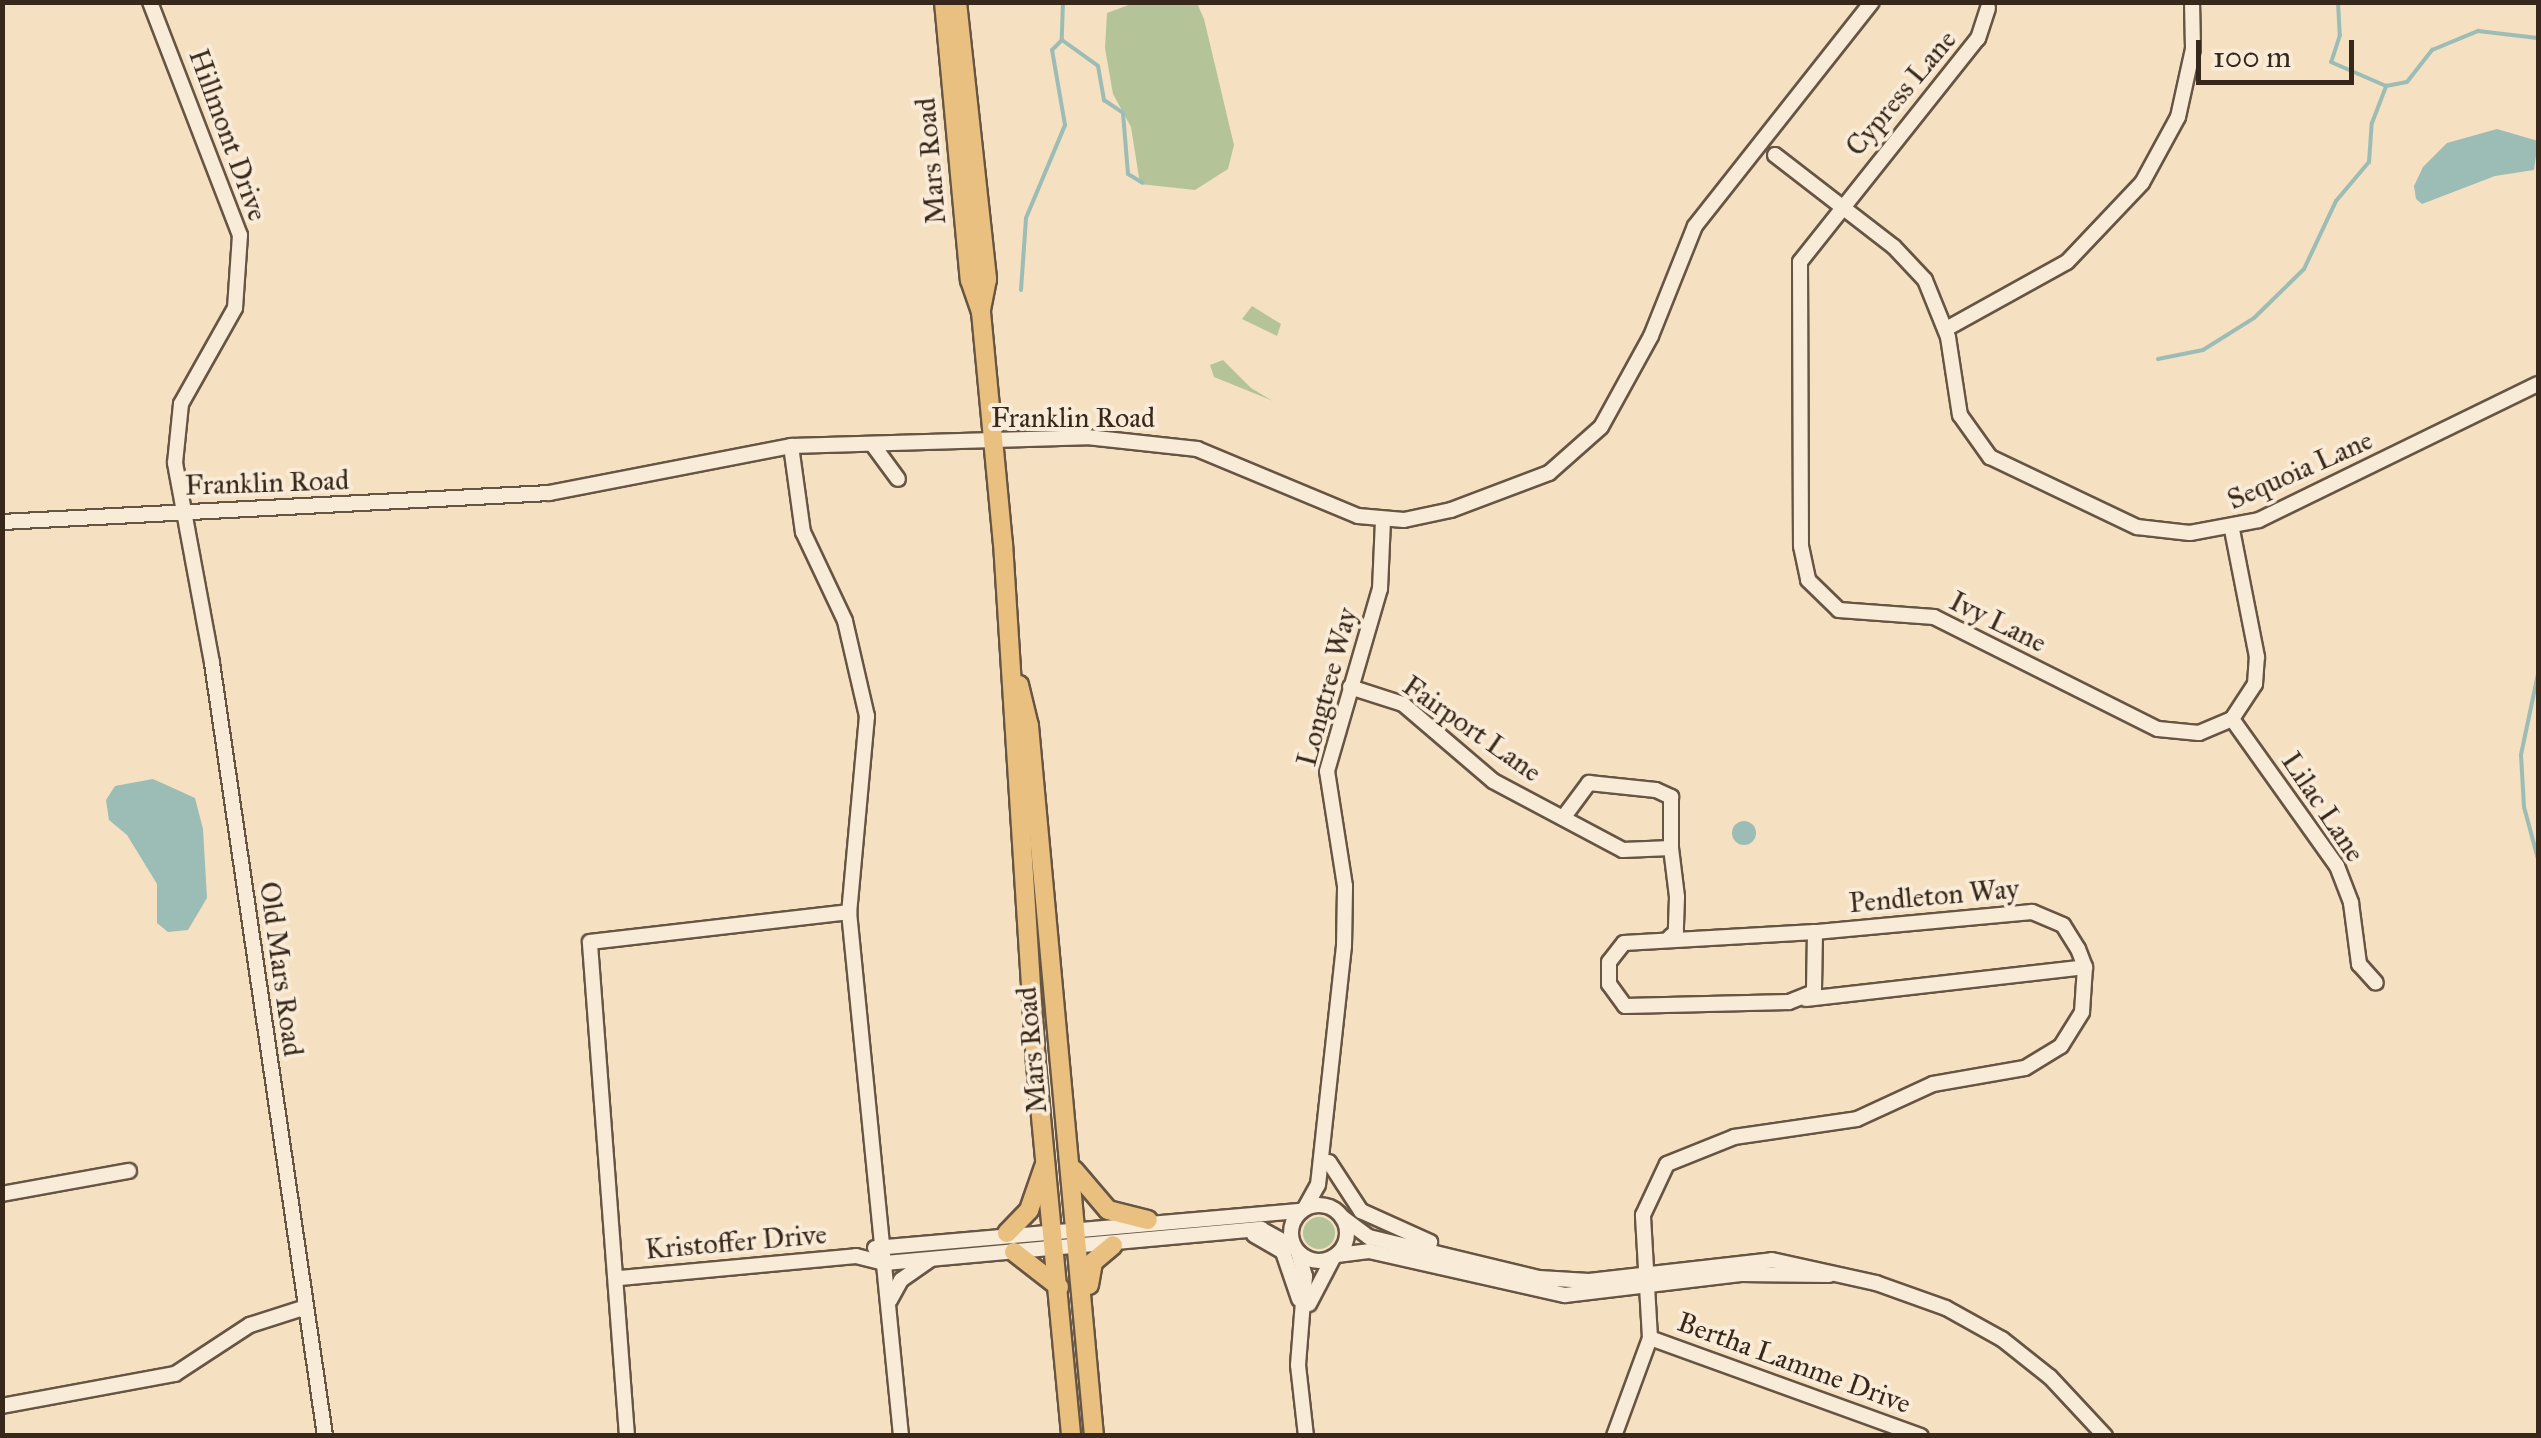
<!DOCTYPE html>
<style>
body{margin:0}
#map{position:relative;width:2541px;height:1438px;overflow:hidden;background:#f5e0c1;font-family:"IM FELL Great Primer",serif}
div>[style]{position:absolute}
.green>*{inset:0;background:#b5c398}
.round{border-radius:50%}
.water>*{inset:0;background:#9cbdb5}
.stream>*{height:4px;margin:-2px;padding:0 2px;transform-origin:2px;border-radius:2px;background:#9cbdb5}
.roads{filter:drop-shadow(2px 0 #675544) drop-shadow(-2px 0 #675544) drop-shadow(0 2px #675544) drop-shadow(0 -2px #675544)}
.minor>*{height:14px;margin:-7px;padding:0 7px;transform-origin:7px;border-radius:7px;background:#f8ebd7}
.minor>.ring{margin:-7px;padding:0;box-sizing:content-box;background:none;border:14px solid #f8ebd7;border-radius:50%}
.major>*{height:18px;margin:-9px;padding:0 9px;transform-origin:9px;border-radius:9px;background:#eac080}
span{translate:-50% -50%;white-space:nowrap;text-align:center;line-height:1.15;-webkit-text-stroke:8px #f8ebd7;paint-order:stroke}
.street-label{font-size:28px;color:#38271b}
.frame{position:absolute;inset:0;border:5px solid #38271b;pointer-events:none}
.scale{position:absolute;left:2196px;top:40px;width:158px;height:45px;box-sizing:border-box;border:5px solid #38271b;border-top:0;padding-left:12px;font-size:30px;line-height:35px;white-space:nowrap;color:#38271b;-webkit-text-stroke:8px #f8ebd7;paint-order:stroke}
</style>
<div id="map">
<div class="green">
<div style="clip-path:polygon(1134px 3px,1197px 3px,1204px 19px,1234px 145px,1228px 169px,1195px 190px,1140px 184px,1131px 127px,1113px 94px,1105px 48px,1107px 13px)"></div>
<div style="clip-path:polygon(1252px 306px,1281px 324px,1277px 336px,1242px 319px)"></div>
<div style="clip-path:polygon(1223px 360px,1251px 388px,1273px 401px,1214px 377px,1210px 365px)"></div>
<div class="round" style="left:1303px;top:1217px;width:32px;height:32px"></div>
</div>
<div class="water">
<div style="clip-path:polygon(2497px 129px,2538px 141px,2534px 170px,2495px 176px,2422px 204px,2416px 199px,2414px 186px,2423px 167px,2447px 143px)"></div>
<div style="clip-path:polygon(153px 779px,195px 798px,203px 829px,207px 898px,188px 930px,168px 932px,157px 923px,157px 884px,127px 835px,109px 820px,106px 800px,115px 786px)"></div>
<div class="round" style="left:1732px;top:821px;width:24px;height:24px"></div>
</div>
<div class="stream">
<div style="left:1063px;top:2px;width:38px;rotate:92deg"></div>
<div style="left:1062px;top:40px;width:44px;rotate:35.8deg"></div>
<div style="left:1098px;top:66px;width:35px;rotate:80deg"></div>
<div style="left:1104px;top:100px;width:23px;rotate:34deg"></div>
<div style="left:1123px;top:113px;width:61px;rotate:85.3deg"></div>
<div style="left:1128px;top:174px;width:17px;rotate:31deg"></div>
<div style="left:2338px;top:2px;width:33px;rotate:87deg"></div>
<div style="left:2340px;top:35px;width:28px;rotate:108deg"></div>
<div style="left:2331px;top:62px;width:60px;rotate:23.6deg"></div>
<div style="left:1021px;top:290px;width:72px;rotate:-86deg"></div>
<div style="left:1026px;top:218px;width:101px;rotate:-67.2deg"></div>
<div style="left:1065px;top:125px;width:76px;rotate:-99.8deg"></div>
<div style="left:1052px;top:50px;width:14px;rotate:-45deg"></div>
<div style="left:2158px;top:359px;width:46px;rotate:-11.3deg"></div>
<div style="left:2203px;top:350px;width:60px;rotate:-32.1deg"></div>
<div style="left:2254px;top:318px;width:70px;rotate:-44.4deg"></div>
<div style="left:2304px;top:269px;width:75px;rotate:-64.8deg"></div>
<div style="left:2336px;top:201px;width:51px;rotate:-49.8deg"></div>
<div style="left:2369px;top:162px;width:39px;rotate:-86deg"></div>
<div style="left:2372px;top:123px;width:40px;rotate:-69deg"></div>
<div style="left:2386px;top:86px;width:21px;rotate:-11deg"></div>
<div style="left:2407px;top:82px;width:41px;rotate:-52deg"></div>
<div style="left:2432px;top:50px;width:50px;rotate:-22.4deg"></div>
<div style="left:2478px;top:31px;width:60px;rotate:6.7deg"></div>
<div style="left:2538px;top:674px;width:83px;rotate:101.9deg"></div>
<div style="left:2521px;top:755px;width:52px;rotate:86.7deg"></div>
<div style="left:2524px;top:807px;width:54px;rotate:74.9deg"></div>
</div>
<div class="roads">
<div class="minor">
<div style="left:150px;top:2px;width:250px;rotate:68.9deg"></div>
<div style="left:240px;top:235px;width:73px;rotate:93.9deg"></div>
<div style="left:235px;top:308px;width:110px;rotate:119.4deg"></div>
<div style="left:181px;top:404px;width:59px;rotate:95.8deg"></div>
<div style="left:175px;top:463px;width:203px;rotate:79.5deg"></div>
<div style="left:212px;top:663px;width:781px;rotate:81.68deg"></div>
<div style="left:1988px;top:8px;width:32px;rotate:108deg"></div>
<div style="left:1978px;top:38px;width:286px;rotate:128.5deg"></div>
<div style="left:1800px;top:262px;width:284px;rotate:89.8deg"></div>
<div style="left:1801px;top:546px;width:35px;rotate:78deg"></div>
<div style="left:1808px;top:580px;width:43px;rotate:44.1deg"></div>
<div style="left:1839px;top:610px;width:95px;rotate:4.2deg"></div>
<div style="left:1934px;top:617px;width:250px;rotate:26.6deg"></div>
<div style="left:2158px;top:729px;width:41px;rotate:5.6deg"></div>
<div style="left:2199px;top:733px;width:36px;rotate:-23deg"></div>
<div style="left:2232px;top:719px;width:42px;rotate:-56.7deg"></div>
<div style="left:2255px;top:684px;width:27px;rotate:-86deg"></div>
<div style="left:2257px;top:657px;width:130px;rotate:-101.1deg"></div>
<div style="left:1775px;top:155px;width:150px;rotate:37.7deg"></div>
<div style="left:1894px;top:247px;width:45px;rotate:46.8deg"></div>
<div style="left:1925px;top:280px;width:61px;rotate:68deg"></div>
<div style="left:1948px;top:337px;width:79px;rotate:81.3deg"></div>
<div style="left:1960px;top:415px;width:52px;rotate:54.5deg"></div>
<div style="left:1990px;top:457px;width:163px;rotate:25.5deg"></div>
<div style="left:2137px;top:527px;width:53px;rotate:6.5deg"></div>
<div style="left:2190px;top:533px;width:70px;rotate:-10.7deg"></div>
<div style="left:2259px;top:520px;width:310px;rotate:-26deg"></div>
<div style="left:1946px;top:329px;width:138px;rotate:-29deg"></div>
<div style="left:2067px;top:262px;width:109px;rotate:-46.5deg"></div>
<div style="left:2142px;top:183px;width:75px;rotate:-61.4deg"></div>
<div style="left:2178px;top:117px;width:70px;rotate:-77.6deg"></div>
<div style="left:2193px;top:49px;width:47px;rotate:-91.2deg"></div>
<div style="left:873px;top:445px;width:42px;rotate:53.7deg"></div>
<div style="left:791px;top:446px;width:87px;rotate:82.1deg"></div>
<div style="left:803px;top:532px;width:98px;rotate:64.7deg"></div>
<div style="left:845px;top:621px;width:98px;rotate:77deg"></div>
<div style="left:867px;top:716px;width:197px;rotate:95.2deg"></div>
<div style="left:849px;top:912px;width:527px;rotate:84.33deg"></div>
<div style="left:2px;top:522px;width:548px;rotate:-3.03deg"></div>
<div style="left:549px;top:493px;width:247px;rotate:-11deg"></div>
<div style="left:791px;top:446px;width:296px;rotate:-1.7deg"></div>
<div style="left:1087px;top:437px;width:111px;rotate:6.2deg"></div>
<div style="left:1197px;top:449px;width:174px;rotate:22.6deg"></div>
<div style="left:1358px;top:516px;width:46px;rotate:5deg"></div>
<div style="left:1404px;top:520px;width:48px;rotate:-12deg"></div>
<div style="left:1451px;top:510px;width:105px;rotate:-20.7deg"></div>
<div style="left:1549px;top:473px;width:69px;rotate:-41.5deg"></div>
<div style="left:1601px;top:427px;width:104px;rotate:-61.2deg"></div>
<div style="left:1651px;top:336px;width:118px;rotate:-68.2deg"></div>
<div style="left:1695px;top:226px;width:285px;rotate:-51.7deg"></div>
<div style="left:1350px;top:687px;width:56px;rotate:17.8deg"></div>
<div style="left:1403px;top:704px;width:118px;rotate:40.5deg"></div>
<div style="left:1493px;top:781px;width:147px;rotate:28deg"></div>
<div style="left:1623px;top:850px;width:48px;rotate:-2.4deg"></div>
<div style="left:1671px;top:848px;width:49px;rotate:83deg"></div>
<div style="left:1677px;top:897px;width:35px;rotate:92deg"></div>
<div style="left:1676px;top:932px;width:8px;rotate:140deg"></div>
<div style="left:2232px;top:719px;width:181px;rotate:54.5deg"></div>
<div style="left:2337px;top:866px;width:40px;rotate:69deg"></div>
<div style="left:2351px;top:903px;width:62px;rotate:82.5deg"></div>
<div style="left:2359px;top:964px;width:25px;rotate:48deg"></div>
<div style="left:1563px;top:818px;width:44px;rotate:-53.4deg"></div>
<div style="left:1589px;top:783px;width:67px;rotate:6deg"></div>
<div style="left:1656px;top:790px;width:17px;rotate:25deg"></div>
<div style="left:1671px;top:797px;width:51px;rotate:90deg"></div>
<div style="left:1806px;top:999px;width:281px;rotate:-6.5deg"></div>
<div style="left:1329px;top:1162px;width:59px;rotate:56.9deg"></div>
<div style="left:1361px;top:1211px;width:76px;rotate:24.2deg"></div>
<div style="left:2px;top:1194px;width:129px;rotate:-10.3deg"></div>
<div class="ring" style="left:1291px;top:1205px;width:42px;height:42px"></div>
<div style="left:1305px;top:1208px;width:26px;rotate:-61deg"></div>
<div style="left:1318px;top:1185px;width:240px;rotate:-83.8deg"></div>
<div style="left:1344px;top:946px;width:60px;rotate:-89deg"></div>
<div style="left:1345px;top:886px;width:116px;rotate:-98.9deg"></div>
<div style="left:1327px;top:771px;width:190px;rotate:-73.8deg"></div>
<div style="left:1380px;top:589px;width:69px;rotate:-87.5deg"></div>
<div style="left:1342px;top:1217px;width:34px;rotate:37deg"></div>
<div style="left:1369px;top:1237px;width:175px;rotate:13.6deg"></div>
<div style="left:1539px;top:1278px;width:50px;rotate:3.4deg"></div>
<div style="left:1589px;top:1281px;width:184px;rotate:-6.5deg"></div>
<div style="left:1772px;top:1260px;width:107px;rotate:12.5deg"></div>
<div style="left:1876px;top:1283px;width:74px;rotate:19.7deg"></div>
<div style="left:1946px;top:1308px;width:64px;rotate:29deg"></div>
<div style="left:2002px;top:1339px;width:61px;rotate:38.4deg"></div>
<div style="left:2050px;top:1377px;width:81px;rotate:47deg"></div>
<div style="left:1254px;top:1235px;width:34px;rotate:30deg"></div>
<div style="left:1283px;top:1252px;width:50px;rotate:71.2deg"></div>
<div style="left:875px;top:1248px;width:428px;rotate:-5deg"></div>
<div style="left:1298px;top:1252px;width:25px;rotate:74deg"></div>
<div style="left:1305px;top:1276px;width:89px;rotate:94.5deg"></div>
<div style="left:1298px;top:1365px;width:71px;rotate:83.6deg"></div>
<div style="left:1337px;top:1255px;width:32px;rotate:-7deg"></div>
<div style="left:1369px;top:1251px;width:201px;rotate:12.7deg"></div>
<div style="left:1565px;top:1295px;width:177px;rotate:-6.8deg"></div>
<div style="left:1741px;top:1274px;width:88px;rotate:0.7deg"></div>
<div style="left:620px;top:1278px;width:237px;rotate:-5.3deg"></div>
<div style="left:856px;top:1256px;width:30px;rotate:14deg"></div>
<div style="left:885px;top:1263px;width:378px;rotate:-5.2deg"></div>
<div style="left:1261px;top:1229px;width:38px;rotate:29deg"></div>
<div style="left:890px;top:1300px;width:23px;rotate:-61deg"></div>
<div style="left:901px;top:1280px;width:35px;rotate:-35deg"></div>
<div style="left:1309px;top:1304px;width:52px;rotate:-62.4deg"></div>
<div style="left:1650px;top:1338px;width:288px;rotate:19.9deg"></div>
<div style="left:2px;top:1406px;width:176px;rotate:-10.5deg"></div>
<div style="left:175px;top:1374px;width:90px;rotate:-33.2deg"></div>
<div style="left:250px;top:1325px;width:59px;rotate:-17.8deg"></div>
<div style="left:627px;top:1436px;width:495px;rotate:-94.3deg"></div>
<div style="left:590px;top:942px;width:261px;rotate:-6.6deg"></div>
<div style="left:1614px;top:1436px;width:104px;rotate:-69.8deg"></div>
<div style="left:1650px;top:1338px;width:123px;rotate:-93.3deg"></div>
<div style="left:1643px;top:1215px;width:56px;rotate:-64.8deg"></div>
<div style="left:1667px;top:1164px;width:72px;rotate:-21.9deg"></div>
<div style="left:1734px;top:1137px;width:124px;rotate:-8.3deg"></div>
<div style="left:1857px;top:1119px;width:84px;rotate:-24.7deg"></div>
<div style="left:1933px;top:1084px;width:93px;rotate:-9.9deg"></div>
<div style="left:2025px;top:1068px;width:42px;rotate:-31.4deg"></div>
<div style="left:2061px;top:1046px;width:40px;rotate:-58deg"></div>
<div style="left:2082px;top:1012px;width:45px;rotate:-86.2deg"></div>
<div style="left:2085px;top:967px;width:19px;rotate:-111deg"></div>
<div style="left:2078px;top:949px;width:28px;rotate:-122deg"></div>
<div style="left:2063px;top:925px;width:34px;rotate:-157deg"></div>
<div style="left:2032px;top:912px;width:218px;rotate:174.7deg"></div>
<div style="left:1815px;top:932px;width:60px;rotate:91deg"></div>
<div style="left:1814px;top:992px;width:27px;rotate:158deg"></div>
<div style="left:1789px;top:1002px;width:164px;rotate:178.6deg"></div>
<div style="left:1625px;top:1006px;width:27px;rotate:-126deg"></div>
<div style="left:1609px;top:984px;width:22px;rotate:-90deg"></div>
<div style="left:1609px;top:962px;width:24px;rotate:-52deg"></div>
<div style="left:1624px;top:943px;width:191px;rotate:-3.3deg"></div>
</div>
<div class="major">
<div style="left:944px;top:2px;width:279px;rotate:84.7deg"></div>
<div style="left:970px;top:280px;width:34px;rotate:71deg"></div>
<div style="left:981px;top:312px;width:232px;rotate:84.6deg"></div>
<div style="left:1003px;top:543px;width:522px;rotate:86.38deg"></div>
<div style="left:1036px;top:1064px;width:374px;rotate:84.6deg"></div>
<div style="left:957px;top:2px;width:279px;rotate:83.8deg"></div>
<div style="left:987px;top:279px;width:33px;rotate:101deg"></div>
<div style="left:1019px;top:685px;width:42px;rotate:76.3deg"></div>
<div style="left:1029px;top:726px;width:713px;rotate:84.77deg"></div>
<div style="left:1074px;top:1170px;width:52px;rotate:49.6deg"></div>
<div style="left:1108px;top:1210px;width:41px;rotate:14deg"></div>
<div style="left:1007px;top:1233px;width:32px;rotate:-46deg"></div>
<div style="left:1029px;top:1210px;width:46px;rotate:-70.8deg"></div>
<div style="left:1014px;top:1252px;width:57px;rotate:37.9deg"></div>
<div style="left:1089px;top:1285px;width:23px;rotate:-80deg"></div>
<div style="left:1093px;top:1262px;width:26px;rotate:-40deg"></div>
</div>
</div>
<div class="street-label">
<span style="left:1901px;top:93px;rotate:-50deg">Cypress Lane</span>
<span style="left:228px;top:135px;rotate:70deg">Hillmont Drive</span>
<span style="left:931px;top:161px;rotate:-95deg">Mars Road</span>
<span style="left:1073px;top:418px">Franklin Road</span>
<span style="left:2300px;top:470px;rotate:-24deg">Sequoia Lane</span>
<span style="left:267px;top:483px;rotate:-2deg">Franklin Road</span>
<span style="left:1998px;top:622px;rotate:26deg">Ivy Lane</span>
<span style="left:1327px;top:687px;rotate:-75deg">Longtree Way</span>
<span style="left:1472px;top:729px;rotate:35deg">Fairport Lane</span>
<span style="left:2323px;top:807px;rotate:56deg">Lilac Lane</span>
<span style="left:1934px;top:896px;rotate:-5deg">Pendleton Way</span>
<span style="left:281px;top:969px;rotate:82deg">Old Mars Road</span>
<span style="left:1032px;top:1050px;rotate:-95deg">Mars Road</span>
<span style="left:736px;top:1242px;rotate:-5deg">Kristoffer Drive</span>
<span style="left:1794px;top:1363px;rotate:20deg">Bertha Lamme Drive</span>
</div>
<div class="frame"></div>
<div class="scale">100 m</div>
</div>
